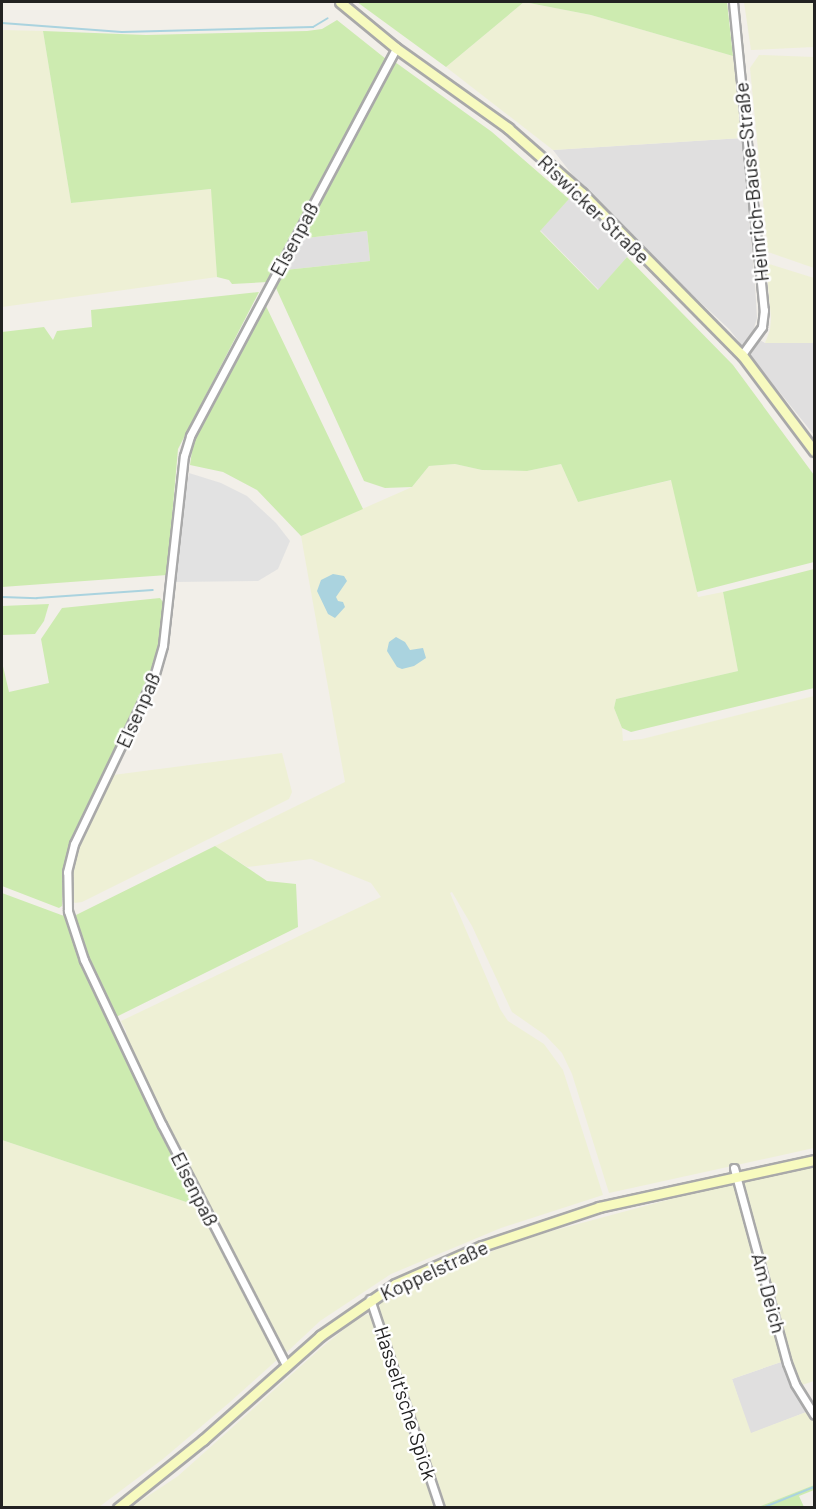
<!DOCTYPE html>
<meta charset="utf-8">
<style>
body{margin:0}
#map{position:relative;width:816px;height:1509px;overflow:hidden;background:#f2efe9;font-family:Barlow,sans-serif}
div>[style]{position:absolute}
.residential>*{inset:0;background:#e0dfdf}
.farmland>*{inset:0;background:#eef0d5}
.grass>*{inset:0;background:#cdebb0}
.parking>*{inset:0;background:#e2e2e2}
.water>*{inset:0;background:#aad3df}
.stream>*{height:2px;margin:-1px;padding:0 1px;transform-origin:1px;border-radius:1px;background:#aad3df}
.roads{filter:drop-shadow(2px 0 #a9a9a9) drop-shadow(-2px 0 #a9a9a9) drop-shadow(0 2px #a9a9a9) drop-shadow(0 -2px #a9a9a9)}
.street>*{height:7px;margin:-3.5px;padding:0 3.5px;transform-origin:3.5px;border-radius:3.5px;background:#fff}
.secondary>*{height:9px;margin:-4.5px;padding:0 4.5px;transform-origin:4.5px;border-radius:4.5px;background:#f7fabf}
span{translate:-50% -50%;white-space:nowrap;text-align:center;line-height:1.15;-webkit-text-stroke:5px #fff;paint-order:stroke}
.street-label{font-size:20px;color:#222}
.frame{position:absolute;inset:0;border:3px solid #222;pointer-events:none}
</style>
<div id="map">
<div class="residential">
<div style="clip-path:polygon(742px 138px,755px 284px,757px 318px,752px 335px,765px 343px,814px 343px,814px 435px,729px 329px,638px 244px,599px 290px,540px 230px,581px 186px,553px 150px)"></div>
<div style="clip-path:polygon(367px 231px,370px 261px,285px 270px,298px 239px)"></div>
<div style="clip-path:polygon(784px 1361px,809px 1411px,750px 1434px,732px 1379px)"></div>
</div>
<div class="farmland">
<div style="clip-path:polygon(524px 2px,591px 15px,733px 56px,742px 138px,553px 150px,446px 67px)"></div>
<div style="clip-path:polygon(744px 2px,814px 2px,814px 47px,751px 50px)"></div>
<div style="clip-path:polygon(2px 30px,43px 31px,71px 203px,212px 189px,217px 277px,2px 307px)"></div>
<div style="clip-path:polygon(759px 55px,814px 57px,814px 268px,768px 252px,750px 68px)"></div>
<div style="clip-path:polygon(766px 263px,814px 278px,814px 343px,765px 343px,770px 330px,771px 318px)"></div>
<div style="clip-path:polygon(455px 464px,482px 470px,527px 471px,561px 464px,578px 502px,672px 480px,698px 597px,723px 592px,738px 671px,616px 699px,614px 708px,622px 728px,623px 741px,642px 739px,814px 696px,814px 1148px,609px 1193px,572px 1074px,562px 1053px,545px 1035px,512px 1012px,472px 926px,452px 892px,450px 893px,500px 1009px,508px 1021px,544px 1044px,563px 1070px,603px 1195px,501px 1228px,391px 1274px,320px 1321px,287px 1352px,279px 1343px,127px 1046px,126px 1031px,121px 1021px,381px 897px,371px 883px,311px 859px,247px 867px,215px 846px,345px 782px,301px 536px,412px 487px,429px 466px)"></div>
<div style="clip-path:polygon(282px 753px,292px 792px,289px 799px,82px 902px,75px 903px,71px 899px,69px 881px,77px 845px,113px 775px)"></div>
<div style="clip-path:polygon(2px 1140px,201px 1207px,277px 1354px,278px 1359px,230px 1402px,163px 1459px,99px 1507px,2px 1508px)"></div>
<div style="clip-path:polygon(814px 1166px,814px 1381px,799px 1386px,788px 1357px,742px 1185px,744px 1181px)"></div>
<div style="clip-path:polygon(727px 1184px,733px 1186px,737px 1191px,784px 1361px,732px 1379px,751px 1433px,809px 1411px,814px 1418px,814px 1485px,758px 1507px,443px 1507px,379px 1314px,380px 1303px,405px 1287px,522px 1239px)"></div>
<div style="clip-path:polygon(367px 1314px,374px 1317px,437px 1507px,130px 1508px,178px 1476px,321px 1348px,353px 1322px)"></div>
</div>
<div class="grass">
<div style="clip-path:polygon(357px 2px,727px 2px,733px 56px,591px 15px,524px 2px,446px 67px)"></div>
<div style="clip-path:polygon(337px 20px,386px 59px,267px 282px,232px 284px,229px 280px,217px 277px,211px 189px,71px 203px,43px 31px,146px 35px,307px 31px,322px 29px)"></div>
<div style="clip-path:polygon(395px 62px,492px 132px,569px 199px,540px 231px,598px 290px,627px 257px,733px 365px,814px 475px,814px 562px,697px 592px,671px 480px,578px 502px,561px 464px,527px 471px,482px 470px,455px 464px,429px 466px,412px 487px,385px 488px,364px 481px,276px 288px,285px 270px,370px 261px,367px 231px,298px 239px)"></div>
<div style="clip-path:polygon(259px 292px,178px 449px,167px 575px,2px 587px,2px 332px,44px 327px,53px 340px,57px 331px,92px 327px,91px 310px)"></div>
<div style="clip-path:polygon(266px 306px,363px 509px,301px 536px,257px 490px,223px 472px,190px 465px,193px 443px,204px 418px)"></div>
<div style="clip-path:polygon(814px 569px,814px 688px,631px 732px,622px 728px,614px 708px,616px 699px,738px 671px,723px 592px)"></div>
<div style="clip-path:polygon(160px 598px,165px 605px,161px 640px,151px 676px,73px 835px,63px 875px,62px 906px,59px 908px,2px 886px,2px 662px,9px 692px,49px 683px,41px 639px,62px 608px)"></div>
<div style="clip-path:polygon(49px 604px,44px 621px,35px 634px,2px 635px,2px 606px)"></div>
<div style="clip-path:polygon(215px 846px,267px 881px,296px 884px,298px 927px,114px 1018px,74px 925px,76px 915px)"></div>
<div style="clip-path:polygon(2px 893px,64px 916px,79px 956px,120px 1046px,201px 1207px,2px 1140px)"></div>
<div style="clip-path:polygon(814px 1485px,814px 1490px,799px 1496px,804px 1507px,758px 1507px)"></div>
</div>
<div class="parking">
<div style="clip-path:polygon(189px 473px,221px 483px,247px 496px,276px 523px,290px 541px,278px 569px,258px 581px,175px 582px,179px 527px)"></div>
</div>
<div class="water">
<div style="clip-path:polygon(333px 574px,344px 576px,347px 581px,336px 597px,338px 601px,343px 602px,345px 607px,335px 618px,328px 614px,317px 591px,321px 580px)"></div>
<div style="clip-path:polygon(396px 637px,405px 642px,410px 650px,423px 648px,426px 658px,414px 666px,402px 669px,397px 667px,387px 651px,389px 642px)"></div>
</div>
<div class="stream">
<div style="left:351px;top:3px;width:2px;rotate:-27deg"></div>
<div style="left:2px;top:23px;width:120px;rotate:4.3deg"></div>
<div style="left:122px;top:32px;width:191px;rotate:-1.5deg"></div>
<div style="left:313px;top:27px;width:17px;rotate:-31deg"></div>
<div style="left:2px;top:597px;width:35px;rotate:2deg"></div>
<div style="left:37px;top:598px;width:116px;rotate:-3.9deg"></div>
<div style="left:762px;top:1508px;width:56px;rotate:-22deg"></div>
</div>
<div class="roads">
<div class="street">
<div style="left:733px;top:2px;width:310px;rotate:84.3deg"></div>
<div style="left:764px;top:310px;width:17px;rotate:97deg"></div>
<div style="left:762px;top:327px;width:34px;rotate:126deg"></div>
<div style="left:734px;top:1168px;width:202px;rotate:74.8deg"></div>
<div style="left:787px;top:1363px;width:22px;rotate:69deg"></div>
<div style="left:795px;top:1384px;width:36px;rotate:58deg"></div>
<div style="left:370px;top:1299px;width:220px;rotate:71.5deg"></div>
<div style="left:286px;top:1365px;width:270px;rotate:-117.3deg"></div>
<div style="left:162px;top:1125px;width:183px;rotate:-115.3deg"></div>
<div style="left:84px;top:960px;width:52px;rotate:-108.1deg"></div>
<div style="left:68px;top:911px;width:39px;rotate:-91deg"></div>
<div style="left:67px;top:872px;width:29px;rotate:-76deg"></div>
<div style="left:74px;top:844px;width:185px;rotate:-64.4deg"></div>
<div style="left:154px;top:677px;width:33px;rotate:-74deg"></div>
<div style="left:163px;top:645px;width:190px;rotate:-83.7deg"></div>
<div style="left:184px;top:456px;width:21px;rotate:-73deg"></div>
<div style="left:190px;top:436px;width:439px;rotate:-62deg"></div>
</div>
<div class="secondary">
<div style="left:340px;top:2px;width:72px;rotate:39.4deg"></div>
<div style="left:396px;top:48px;width:138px;rotate:35.5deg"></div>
<div style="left:508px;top:128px;width:98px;rotate:41.3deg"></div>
<div style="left:582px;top:193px;width:228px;rotate:45.4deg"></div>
<div style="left:742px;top:355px;width:120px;rotate:53.1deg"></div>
<div style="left:118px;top:1508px;width:109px;rotate:-38.7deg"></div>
<div style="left:203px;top:1440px;width:157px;rotate:-41.6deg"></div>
<div style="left:320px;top:1336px;width:91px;rotate:-34.7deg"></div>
<div style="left:395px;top:1284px;width:95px;rotate:-23.6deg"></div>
<div style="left:482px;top:1246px;width:123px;rotate:-18.4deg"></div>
<div style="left:599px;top:1207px;width:220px;rotate:-12.3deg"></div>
</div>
</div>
<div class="street-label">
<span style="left:751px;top:182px;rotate:-96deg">Heinrich-Bause-Straße</span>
<span style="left:594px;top:209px;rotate:44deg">Riswicker Straße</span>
<span style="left:294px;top:239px;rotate:-62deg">Elsenpaß</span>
<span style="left:138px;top:710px;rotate:-66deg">Elsenpaß</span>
<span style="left:195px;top:1189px;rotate:63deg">Elsenpaß</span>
<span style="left:434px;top:1270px;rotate:-25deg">Koppelstraße</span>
<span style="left:769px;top:1293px;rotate:75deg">Am Deich</span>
<span style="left:406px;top:1403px;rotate:72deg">Hasselt'sche Spick</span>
</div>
<div class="frame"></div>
</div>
